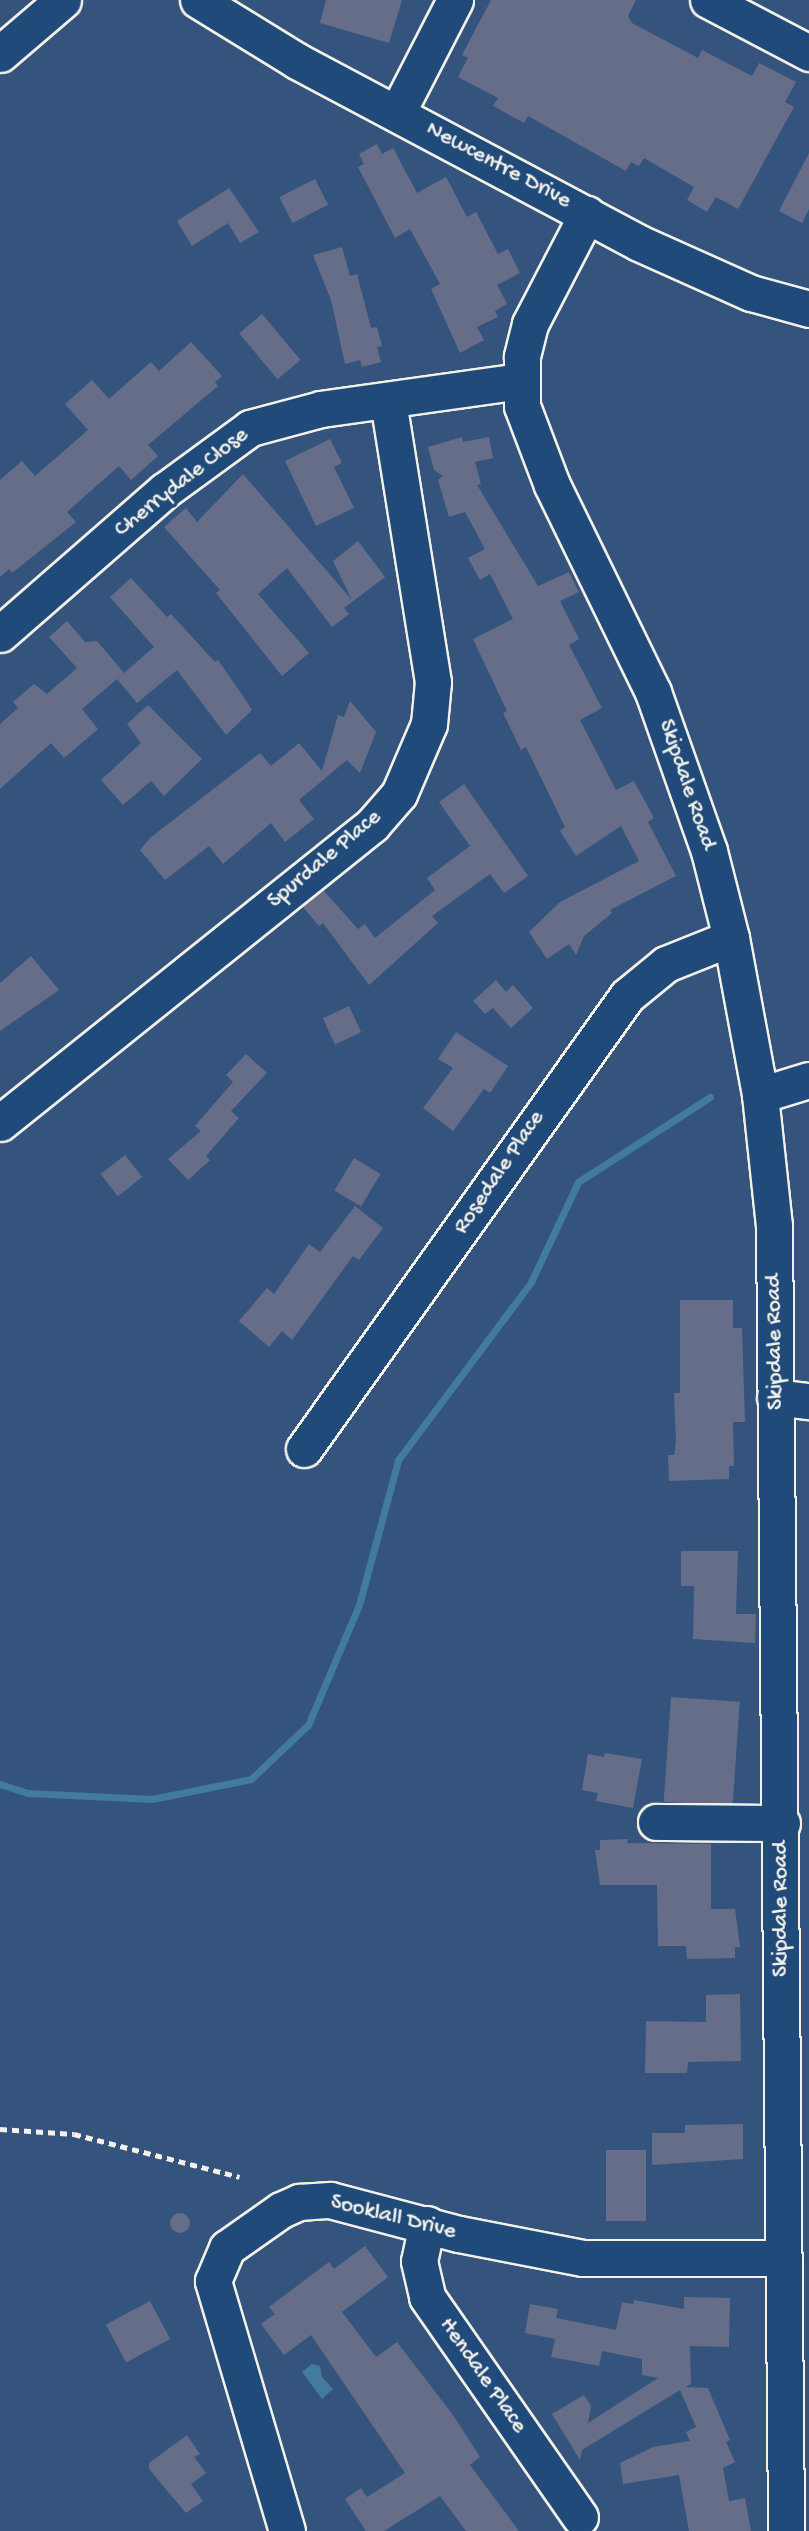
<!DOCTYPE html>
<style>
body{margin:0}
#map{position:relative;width:809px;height:2531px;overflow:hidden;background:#34547e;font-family:"Gochi Hand",sans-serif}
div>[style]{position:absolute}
.water>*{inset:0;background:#437b9d}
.stream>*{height:7px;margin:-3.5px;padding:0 3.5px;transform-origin:3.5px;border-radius:3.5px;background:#437b9d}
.building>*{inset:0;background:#656d89;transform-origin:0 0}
.round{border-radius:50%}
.path>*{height:4.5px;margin-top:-2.25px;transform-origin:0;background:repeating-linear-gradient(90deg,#f4f1e8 0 7px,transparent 0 12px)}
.roads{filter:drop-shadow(2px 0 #f4f1e8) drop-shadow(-2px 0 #f4f1e8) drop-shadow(0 2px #f4f1e8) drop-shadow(0 -2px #f4f1e8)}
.minor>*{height:35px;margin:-17.5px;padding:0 17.5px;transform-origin:17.5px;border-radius:17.5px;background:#1f4a7a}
span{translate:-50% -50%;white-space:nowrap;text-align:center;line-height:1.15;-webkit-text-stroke:7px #1f4a7a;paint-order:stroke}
.street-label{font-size:23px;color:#f4f1e8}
</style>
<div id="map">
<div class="water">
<div style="clip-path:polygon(312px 2364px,320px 2366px,322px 2377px,333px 2389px,322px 2399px,302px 2372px)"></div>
</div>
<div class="stream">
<div style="left:0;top:1784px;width:29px;rotate:18deg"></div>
<div style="left:28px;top:1793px;width:124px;rotate:2.8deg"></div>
<div style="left:152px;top:1799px;width:101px;rotate:-11.4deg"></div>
<div style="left:251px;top:1779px;width:79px;rotate:-43.5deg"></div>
<div style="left:308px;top:1725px;width:130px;rotate:-67deg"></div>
<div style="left:359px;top:1605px;width:150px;rotate:-74.9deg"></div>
<div style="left:398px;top:1460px;width:222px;rotate:-53.2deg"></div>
<div style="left:531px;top:1282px;width:110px;rotate:-64.8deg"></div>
<div style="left:578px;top:1182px;width:157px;rotate:-32.8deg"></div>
</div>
<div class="building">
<div style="clip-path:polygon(326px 0,402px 0,389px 43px,320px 23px)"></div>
<div style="clip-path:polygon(491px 0,636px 0,628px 16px,632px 23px,698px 58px,702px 50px,752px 76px,759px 63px,796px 82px,785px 102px,794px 107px,738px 209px,716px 197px,707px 212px,687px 200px,694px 187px,644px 158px,639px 166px,631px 162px,626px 171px,528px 116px,524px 123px,493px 106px,498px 98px,458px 77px,468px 58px,462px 55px)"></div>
<div style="clip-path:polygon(377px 144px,382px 154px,393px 148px,417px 193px,446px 177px,467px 217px,476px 212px,498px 254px,508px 249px,520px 273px,497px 285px,507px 304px,495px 311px,498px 317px,477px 327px,484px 340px,460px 353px,431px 289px,440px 284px,410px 229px,395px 238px,358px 167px,364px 164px,359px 154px)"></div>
<div style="clip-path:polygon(809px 153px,809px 209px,802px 223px,779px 211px)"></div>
<div style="left:315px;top:179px;width:29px;height:40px;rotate:63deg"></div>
<div style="clip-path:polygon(229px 188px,259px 232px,240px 243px,228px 223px,192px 246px,177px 221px)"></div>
<div style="clip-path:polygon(342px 247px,350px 276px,357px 274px,371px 328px,377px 327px,382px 346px,377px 347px,381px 362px,362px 367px,360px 360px,345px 364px,331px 300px,313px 255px)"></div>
<div style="left:262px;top:314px;width:60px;height:30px;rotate:50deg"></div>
<div style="clip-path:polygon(191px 342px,222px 376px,215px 382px,218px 386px,148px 445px,158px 456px,131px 480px,119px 466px,67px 512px,76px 522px,12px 573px,9px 569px,0 577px,0 480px,22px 461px,35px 476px,88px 430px,65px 404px,92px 380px,109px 399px,151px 362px,159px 371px)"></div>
<div style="clip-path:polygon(462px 437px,463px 442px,489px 437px,493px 458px,475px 462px,481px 484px,477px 485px,538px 586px,569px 572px,579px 592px,560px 601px,579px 639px,569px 645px,602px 708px,580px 720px,616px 790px,634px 781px,654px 818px,648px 822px,676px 876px,610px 910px,612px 913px,584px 936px,576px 955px,569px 944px,547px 959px,529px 932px,560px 902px,639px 861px,621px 826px,576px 856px,560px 831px,565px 827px,526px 747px,521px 750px,503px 713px,507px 711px,473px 639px,513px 619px,490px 574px,480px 580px,468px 558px,485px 549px,465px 512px,449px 517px,438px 480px,443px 476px,434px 470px,428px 447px)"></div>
<div style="clip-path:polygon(330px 439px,342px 463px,334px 467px,354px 508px,316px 526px,285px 461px)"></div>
<div style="clip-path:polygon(243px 474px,352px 600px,333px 561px,358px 541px,385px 577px,344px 608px,349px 614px,332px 627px,287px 568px,258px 594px,309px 653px,282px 676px,216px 593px,220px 590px,164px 527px,186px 508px,197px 522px)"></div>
<div style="clip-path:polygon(131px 578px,167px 617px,171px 614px,215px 662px,218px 660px,243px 696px,252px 710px,226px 735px,177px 670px,137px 703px,117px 679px,154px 647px,110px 597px)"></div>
<div style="clip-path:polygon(67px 621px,85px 642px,97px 641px,124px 673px,82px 709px,98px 729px,64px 758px,51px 743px,0 789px,0 724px,18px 708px,13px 702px,34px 684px,47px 694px,77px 668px,49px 637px)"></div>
<div style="clip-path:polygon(350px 701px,376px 732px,360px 773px,347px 760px,299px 800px,314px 819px,285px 842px,271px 823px,223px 864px,209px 846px,165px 880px,140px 850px,150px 838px,260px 753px,271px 766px,299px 743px,322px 771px,338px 715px,344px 717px)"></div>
<div style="clip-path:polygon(148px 705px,202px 759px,164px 796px,151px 781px,123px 805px,101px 780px,141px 743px,127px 724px)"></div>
<div style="clip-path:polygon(464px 784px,528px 876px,504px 893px,490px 874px,432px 916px,438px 923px,369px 985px,323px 923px,319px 926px,303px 907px,323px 890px,358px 929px,365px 924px,375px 938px,435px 890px,427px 878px,470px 846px,439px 802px)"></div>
<div style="clip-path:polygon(31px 956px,59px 990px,0 1031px,0 983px)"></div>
<div style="clip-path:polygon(496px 980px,506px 992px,513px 985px,533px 1008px,511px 1028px,493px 1008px,485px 1014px,473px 1001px)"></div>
<div style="left:349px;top:1006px;width:29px;height:29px;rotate:65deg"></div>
<div style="clip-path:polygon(456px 1032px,508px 1066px,490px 1093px,484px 1089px,453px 1131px,423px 1108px,453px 1068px,438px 1059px)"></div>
<div style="clip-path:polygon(246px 1054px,267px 1073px,231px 1111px,239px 1118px,206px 1156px,210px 1160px,188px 1180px,168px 1159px,201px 1131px,195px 1126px,233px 1082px,226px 1075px)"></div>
<div style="left:125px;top:1155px;width:28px;height:31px;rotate:52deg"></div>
<div style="left:354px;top:1158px;width:31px;height:38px;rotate:31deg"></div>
<div style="clip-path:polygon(355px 1206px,383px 1228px,359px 1260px,353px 1256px,292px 1340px,282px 1331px,269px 1347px,239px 1321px,267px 1288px,274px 1294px,309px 1244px,320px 1252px)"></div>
<div style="clip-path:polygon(680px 1300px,733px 1300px,733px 1328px,742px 1328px,745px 1422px,733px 1422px,734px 1466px,729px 1466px,729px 1479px,669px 1481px,668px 1455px,674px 1455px,676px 1442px,674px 1393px,680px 1393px)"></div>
<div style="clip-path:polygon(681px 1551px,738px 1551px,736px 1614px,756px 1614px,755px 1643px,693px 1639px,694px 1586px,681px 1586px)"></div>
<div style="left:671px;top:1697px;width:69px;height:105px;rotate:4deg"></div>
<div style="clip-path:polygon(605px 1753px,642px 1759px,633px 1808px,596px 1801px,598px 1793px,582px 1790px,588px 1754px,604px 1757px)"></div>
<div style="clip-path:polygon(628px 1839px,627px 1843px,711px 1844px,711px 1909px,735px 1909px,740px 1947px,735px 1947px,735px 1958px,687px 1959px,686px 1946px,658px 1946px,657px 1885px,600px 1885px,595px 1850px,600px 1850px,600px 1840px)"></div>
<div style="clip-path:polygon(740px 1994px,741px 2061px,688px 2062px,687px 2073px,645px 2073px,646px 2021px,706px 2022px,706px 1995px)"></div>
<div style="clip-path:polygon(743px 2124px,743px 2159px,652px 2165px,652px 2133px,685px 2133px,685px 2125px)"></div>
<div style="left:606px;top:2150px;width:40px;height:71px"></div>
<div class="round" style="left:170px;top:2213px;width:20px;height:20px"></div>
<div style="clip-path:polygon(365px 2246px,388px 2277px,342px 2312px,376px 2357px,397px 2342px,453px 2415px,480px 2457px,470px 2465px,519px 2531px,466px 2531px,440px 2496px,384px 2531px,366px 2531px,345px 2499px,361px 2488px,367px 2497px,405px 2473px,311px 2335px,284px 2355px,261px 2324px,275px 2314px,269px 2307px,329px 2262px,334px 2269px)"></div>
<div style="clip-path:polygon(684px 2297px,730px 2298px,729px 2347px,690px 2346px,691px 2384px,685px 2387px,708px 2388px,730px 2440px,726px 2442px,735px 2462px,723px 2468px,729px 2501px,745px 2498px,751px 2531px,689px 2531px,679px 2475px,623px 2484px,620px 2463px,653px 2447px,690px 2441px,686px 2432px,696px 2427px,680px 2390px,582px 2450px,580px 2460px,552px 2414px,584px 2395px,591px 2406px,588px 2423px,658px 2378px,642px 2375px,642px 2359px,602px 2351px,599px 2366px,551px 2357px,555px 2339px,525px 2333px,530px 2304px,558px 2309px,556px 2318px,616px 2330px,622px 2302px,633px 2304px,634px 2300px,684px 2309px)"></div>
<div style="left:150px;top:2301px;width:43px;height:50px;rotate:62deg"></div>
<div style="clip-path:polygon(187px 2435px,200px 2454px,194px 2457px,206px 2473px,191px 2484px,203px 2501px,186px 2513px,149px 2469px,149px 2463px)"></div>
</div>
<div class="path">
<div style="left:0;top:2129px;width:74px;rotate:3.9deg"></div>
<div style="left:74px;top:2134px;width:171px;rotate:14.5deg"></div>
</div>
<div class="roads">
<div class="minor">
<div style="left:198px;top:0;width:116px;rotate:31.6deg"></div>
<div style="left:297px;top:61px;width:387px;rotate:28deg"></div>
<div style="left:639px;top:243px;width:123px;rotate:24.1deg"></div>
<div style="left:751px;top:293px;width:60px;rotate:15.4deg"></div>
<div style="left:708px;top:0;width:114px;rotate:27.7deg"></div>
<div style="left:0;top:54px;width:83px;rotate:-40.6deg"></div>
<div style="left:397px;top:113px;width:127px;rotate:-62.8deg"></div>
<div style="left:587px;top:214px;width:124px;rotate:117.4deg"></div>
<div style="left:530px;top:324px;width:34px;rotate:104deg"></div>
<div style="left:522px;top:357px;width:49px;rotate:90deg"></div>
<div style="left:522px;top:406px;width:85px;rotate:69.2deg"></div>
<div style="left:552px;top:485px;width:230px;rotate:64deg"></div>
<div style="left:653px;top:692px;width:169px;rotate:70.6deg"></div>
<div style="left:709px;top:851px;width:90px;rotate:75.8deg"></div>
<div style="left:731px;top:938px;width:160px;rotate:79.5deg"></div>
<div style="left:760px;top:1095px;width:132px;rotate:83.9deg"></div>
<div style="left:774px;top:1226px;width:1305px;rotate:89.47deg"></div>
<div style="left:0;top:634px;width:218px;rotate:-41.1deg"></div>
<div style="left:164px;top:491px;width:107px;rotate:-36.2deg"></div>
<div style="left:250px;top:428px;width:73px;rotate:-15deg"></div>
<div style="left:321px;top:409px;width:201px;rotate:-8deg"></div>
<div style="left:760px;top:1095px;width:51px;rotate:-17deg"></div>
<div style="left:0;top:1123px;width:477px;rotate:-38.7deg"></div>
<div style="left:372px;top:825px;width:41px;rotate:-48.9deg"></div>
<div style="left:399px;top:794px;width:76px;rotate:-66.8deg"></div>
<div style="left:429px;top:724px;width:42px;rotate:-84.6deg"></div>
<div style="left:433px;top:682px;width:285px;rotate:-99.1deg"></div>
<div style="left:775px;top:1397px;width:34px;rotate:7deg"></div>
<div style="left:304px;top:1449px;width:556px;rotate:-54.51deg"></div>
<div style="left:627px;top:996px;width:50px;rotate:-39.4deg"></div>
<div style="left:666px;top:964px;width:70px;rotate:-21.8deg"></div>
<div style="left:656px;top:1822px;width:126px;rotate:0.5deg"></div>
<div style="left:427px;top:2224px;width:38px;rotate:102deg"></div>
<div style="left:419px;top:2261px;width:37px;rotate:77deg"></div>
<div style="left:427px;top:2297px;width:268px;rotate:55.2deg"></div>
<div style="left:287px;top:2531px;width:261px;rotate:-106.5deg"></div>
<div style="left:213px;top:2281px;width:36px;rotate:-67deg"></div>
<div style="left:227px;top:2248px;width:66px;rotate:-35.1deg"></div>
<div style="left:281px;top:2210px;width:20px;rotate:-24deg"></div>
<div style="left:299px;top:2202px;width:31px;rotate:-4deg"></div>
<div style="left:330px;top:2200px;width:133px;rotate:14.8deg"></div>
<div style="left:459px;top:2234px;width:126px;rotate:11deg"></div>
<div style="left:583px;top:2258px;width:201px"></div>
</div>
</div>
<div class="street-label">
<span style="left:498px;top:166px;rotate:28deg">Newcentre Drive</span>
<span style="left:182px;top:483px;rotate:-38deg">Cherrydale Close</span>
<span style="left:686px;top:785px;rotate:71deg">Skipdale Road</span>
<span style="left:325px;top:860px;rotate:-40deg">Spurdale Place</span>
<span style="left:500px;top:1173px;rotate:-56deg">Rosedale Place</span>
<span style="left:776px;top:1342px;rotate:-91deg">Skipdale Road</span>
<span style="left:782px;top:1909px;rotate:-90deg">Skipdale Road</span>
<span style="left:393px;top:2218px;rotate:14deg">Sooklall Drive</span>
<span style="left:482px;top:2376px;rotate:55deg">Hendale Place</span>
</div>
</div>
